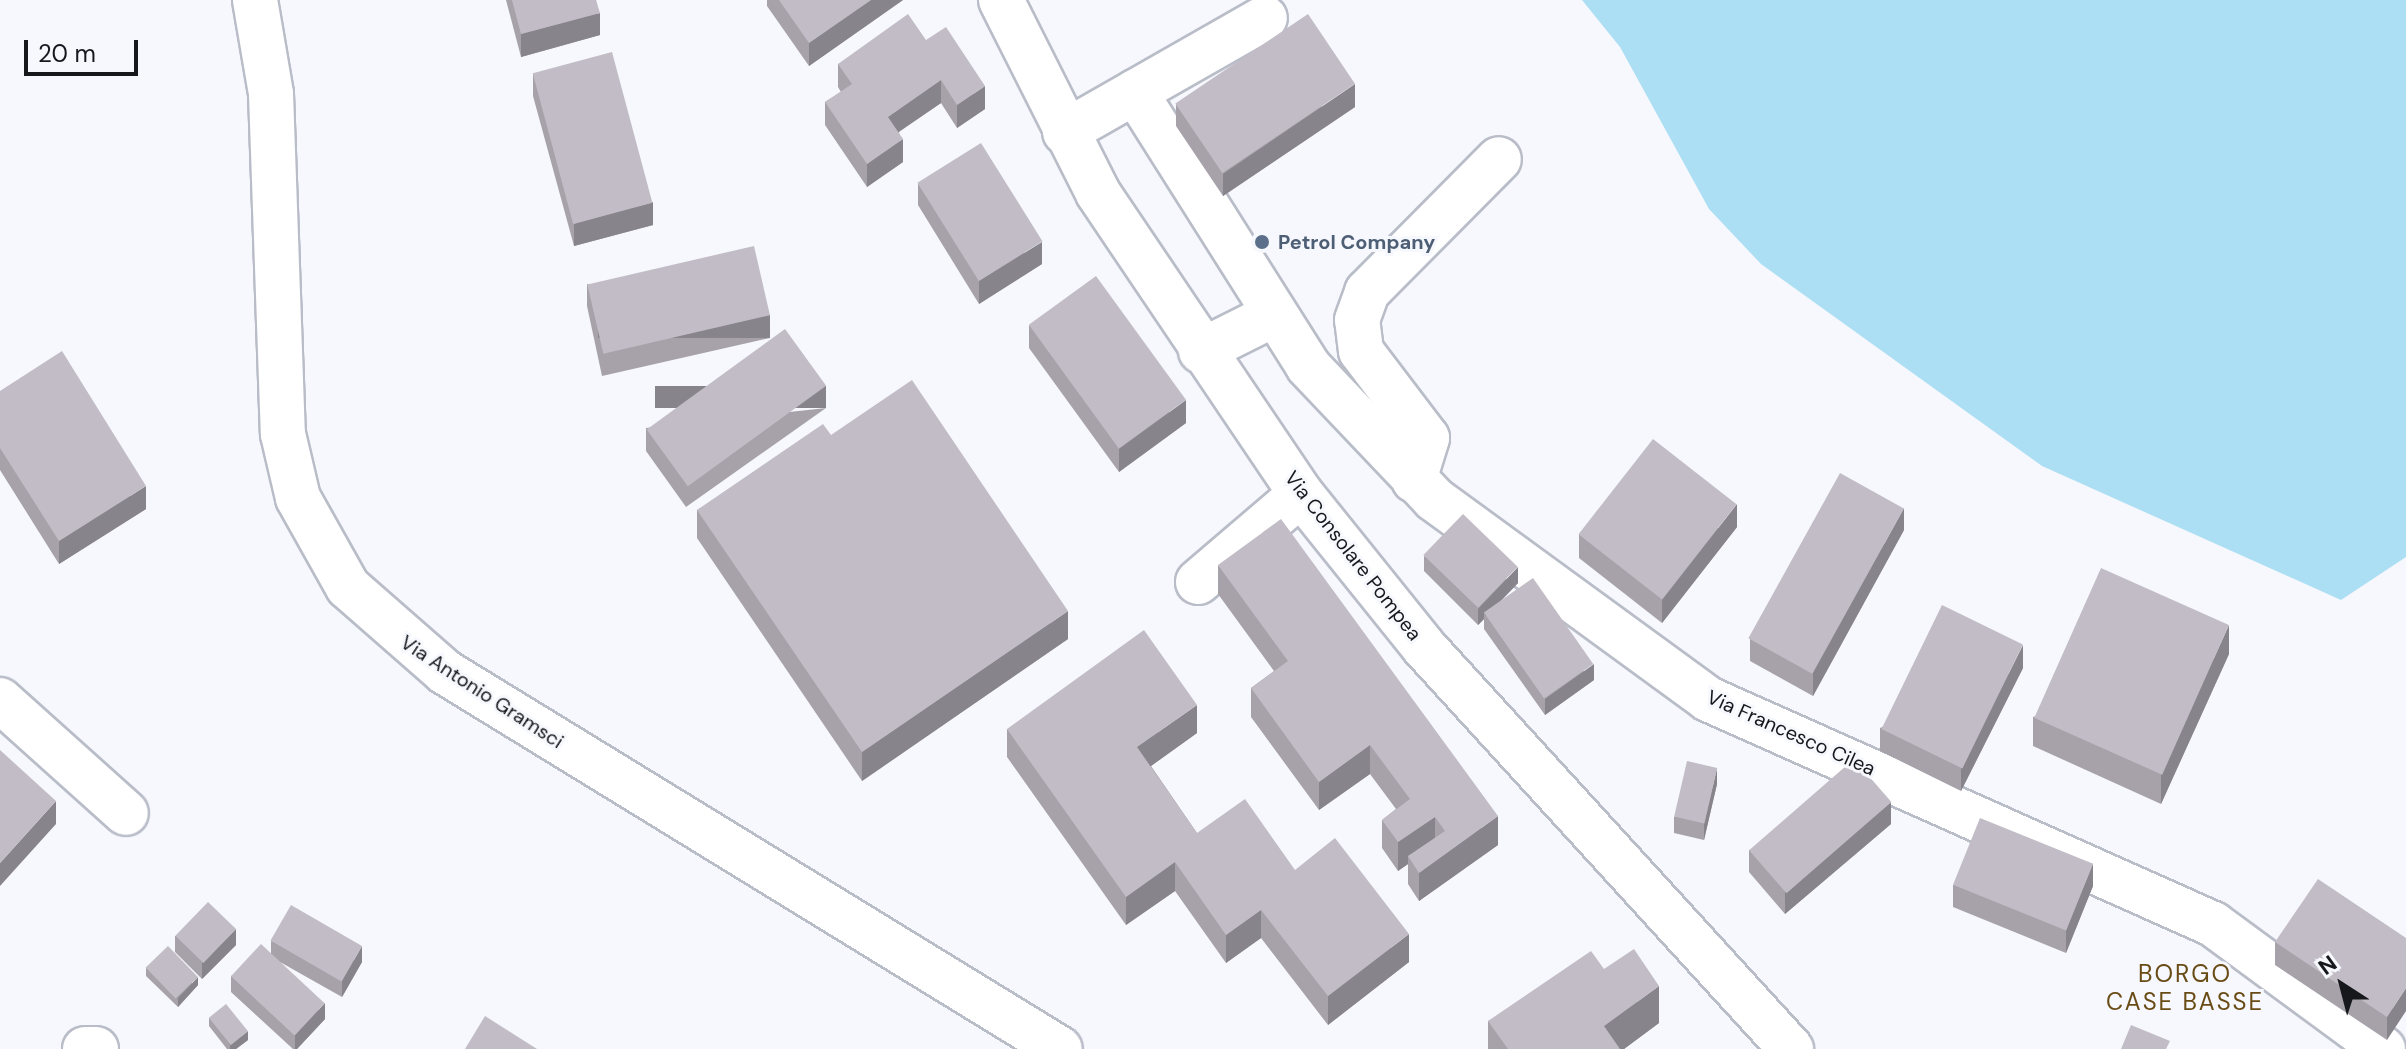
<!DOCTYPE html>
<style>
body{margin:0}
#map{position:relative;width:2406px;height:1049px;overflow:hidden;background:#f6f8fd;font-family:"DM Sans",sans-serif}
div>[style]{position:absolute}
.water>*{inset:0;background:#acdff3}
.roads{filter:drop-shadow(2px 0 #b9bdc8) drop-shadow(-2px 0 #b9bdc8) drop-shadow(0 2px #b9bdc8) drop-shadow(0 -2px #b9bdc8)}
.minor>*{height:44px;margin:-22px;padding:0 22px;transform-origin:22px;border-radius:22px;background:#fff}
.major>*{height:44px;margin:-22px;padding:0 22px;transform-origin:22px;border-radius:22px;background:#fff}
.wall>*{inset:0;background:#a7a2aa}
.shaded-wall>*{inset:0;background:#88848b;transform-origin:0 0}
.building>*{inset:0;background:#c2bcc6;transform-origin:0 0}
.dots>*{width:22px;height:22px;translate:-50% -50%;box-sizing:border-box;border:4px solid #f6f8fd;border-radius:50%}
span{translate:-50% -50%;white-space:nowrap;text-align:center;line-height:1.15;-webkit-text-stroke:6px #f6f8fd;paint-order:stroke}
.service-label{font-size:20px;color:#4e5e75;font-weight:700}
.left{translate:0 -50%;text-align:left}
.street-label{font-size:20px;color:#16181c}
.quarter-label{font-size:24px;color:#694b15;letter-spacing:2px}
.north{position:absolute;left:2302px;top:945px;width:80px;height:80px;-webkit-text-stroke:6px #f6f8fd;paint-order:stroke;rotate:324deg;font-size:22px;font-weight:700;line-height:32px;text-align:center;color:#16181c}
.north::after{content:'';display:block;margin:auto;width:28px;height:36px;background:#16181c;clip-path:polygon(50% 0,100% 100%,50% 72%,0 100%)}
.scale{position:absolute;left:24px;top:40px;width:114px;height:36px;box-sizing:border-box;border:4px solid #16181c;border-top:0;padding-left:10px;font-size:24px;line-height:28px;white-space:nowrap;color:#16181c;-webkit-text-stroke:6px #f6f8fd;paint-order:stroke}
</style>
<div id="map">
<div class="water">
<div style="clip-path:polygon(1582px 0,2406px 0,2406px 557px,2341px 600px,2042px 466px,1761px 264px,1709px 209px,1620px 47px)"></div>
</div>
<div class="roads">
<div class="minor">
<div style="left:1135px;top:92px;width:324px;rotate:57.7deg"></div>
<div style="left:1308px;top:366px;width:183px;rotate:46.5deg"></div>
<div style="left:1434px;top:499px;width:339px;rotate:36.1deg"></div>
<div style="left:1708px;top:699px;width:553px;rotate:24.02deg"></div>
<div style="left:2213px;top:924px;width:211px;rotate:36.3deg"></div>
<div style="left:1065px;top:132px;width:230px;rotate:-29.7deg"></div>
<div style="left:1201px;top:351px;width:80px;rotate:-26.6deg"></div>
<div style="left:1414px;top:480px;width:44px;rotate:-72.8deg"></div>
<div style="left:1427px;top:438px;width:109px;rotate:-127.2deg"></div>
<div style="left:1361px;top:351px;width:31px;rotate:-97deg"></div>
<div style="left:1357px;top:320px;width:30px;rotate:-70deg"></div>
<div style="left:1367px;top:292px;width:187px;rotate:-45.2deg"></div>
<div style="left:1198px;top:582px;width:135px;rotate:-40.5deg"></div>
<div style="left:0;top:700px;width:169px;rotate:41.9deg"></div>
<div style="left:85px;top:1049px;width:11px"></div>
</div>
<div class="major">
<div style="left:255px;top:0;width:95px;rotate:80.3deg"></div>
<div style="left:271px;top:94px;width:340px;rotate:88deg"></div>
<div style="left:283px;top:434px;width:66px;rotate:76.8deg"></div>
<div style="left:298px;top:498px;width:102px;rotate:60.7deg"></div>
<div style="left:348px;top:587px;width:129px;rotate:41.2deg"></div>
<div style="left:445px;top:672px;width:721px;rotate:31.51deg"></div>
<div style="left:1001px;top:0;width:216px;rotate:63.3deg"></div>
<div style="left:1098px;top:193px;width:363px;rotate:56deg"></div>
<div style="left:1301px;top:494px;width:195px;rotate:51.2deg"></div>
<div style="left:1423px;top:646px;width:546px;rotate:47.6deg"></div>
</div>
</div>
<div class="wall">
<div style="clip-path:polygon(506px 0,596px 0,600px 35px,521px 57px)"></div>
<div style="clip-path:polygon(767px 0,903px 0,809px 66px,767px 6px)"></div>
<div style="clip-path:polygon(926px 40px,985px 109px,957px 128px,941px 103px,899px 132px,903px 162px,867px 187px,825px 125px,825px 102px,841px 92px,838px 87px,838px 64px)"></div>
<div style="clip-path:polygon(533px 73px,653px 225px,574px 246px,533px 96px)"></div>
<div style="clip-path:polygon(1176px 104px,1355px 107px,1223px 196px,1176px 126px)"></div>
<div style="clip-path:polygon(918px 183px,1042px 264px,979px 304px,918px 205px)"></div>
<div style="clip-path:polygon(587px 284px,770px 338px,602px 376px,587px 306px)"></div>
<div style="clip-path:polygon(1029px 325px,1186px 423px,1119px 472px,1029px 348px)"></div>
<div style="clip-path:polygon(0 391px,146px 509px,59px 564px,0 470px)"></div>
<div style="clip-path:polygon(826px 408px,686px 507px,646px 451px,646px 428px)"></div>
<div style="clip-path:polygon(831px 435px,1068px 639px,862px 781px,697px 538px,697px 510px)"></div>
<div style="clip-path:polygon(1737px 527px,1662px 623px,1579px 558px,1579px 535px)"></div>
<div style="clip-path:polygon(1904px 530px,1813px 696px,1750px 661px,1750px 639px)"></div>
<div style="clip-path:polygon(1424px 556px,1518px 583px,1500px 602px,1594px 680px,1545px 715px,1484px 629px,1484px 619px,1478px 625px,1424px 571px)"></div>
<div style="clip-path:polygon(1218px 565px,1498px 845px,1419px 901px,1408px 884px,1408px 864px,1398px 871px,1382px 848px,1382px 820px,1396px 809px,1370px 774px,1319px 810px,1251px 717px,1251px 688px,1274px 671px,1218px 594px)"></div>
<div style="clip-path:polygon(2229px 654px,2161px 804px,2033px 746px,2033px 717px)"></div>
<div style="clip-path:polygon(2023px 668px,1961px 791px,1880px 751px,1880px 728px)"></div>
<div style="clip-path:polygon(1007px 729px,1197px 733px,1151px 766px,1197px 833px,1295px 870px,1409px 962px,1328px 1025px,1261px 938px,1226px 963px,1175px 891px,1126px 925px,1007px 757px)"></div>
<div style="clip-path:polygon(1717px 784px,1704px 840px,1674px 833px,1674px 817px)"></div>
<div style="clip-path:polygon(1891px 824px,1785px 914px,1749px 872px,1749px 850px)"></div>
<div style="clip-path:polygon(1953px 885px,2093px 886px,2066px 953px,1953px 907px)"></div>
<div style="clip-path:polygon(175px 936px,236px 945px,202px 979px,175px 952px)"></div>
<div style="clip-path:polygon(2406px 938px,2387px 1040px,2275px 965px,2275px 942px)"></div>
<div style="clip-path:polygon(271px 941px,362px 962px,342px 997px,280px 962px,325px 1019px,297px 1049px,293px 1049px,231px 992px,231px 976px,271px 954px)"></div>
<div style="clip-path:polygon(146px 968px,198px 985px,178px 1007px,146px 976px)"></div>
<div style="clip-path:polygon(1604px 969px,1659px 1023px,1624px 1049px,1488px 1049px,1488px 1021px)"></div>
<div style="clip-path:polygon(209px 1018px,248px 1040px,236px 1049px,227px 1049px,209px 1026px)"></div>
</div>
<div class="shaded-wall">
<div style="clip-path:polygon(871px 0,903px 0,809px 66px,809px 43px)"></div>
<div style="clip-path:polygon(600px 13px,600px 35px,521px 57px,521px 34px)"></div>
<div style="clip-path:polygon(941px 80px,941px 103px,888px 139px,888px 117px)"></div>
<div style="clip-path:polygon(1355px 84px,1355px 107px,1223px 196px,1223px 174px)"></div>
<div style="clip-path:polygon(985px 86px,985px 109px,957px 128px,957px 105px)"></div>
<div style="clip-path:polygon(903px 139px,903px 162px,867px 187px,867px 164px)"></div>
<div style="clip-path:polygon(653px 202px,653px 225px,574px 246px,574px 224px)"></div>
<div style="clip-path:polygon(1042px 242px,1042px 264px,979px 304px,979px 281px)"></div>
<div style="left:770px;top:315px;width:23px;height:172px;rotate:90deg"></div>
<div style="left:826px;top:386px;width:22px;height:171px;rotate:90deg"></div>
<div style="clip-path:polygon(1186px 400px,1186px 423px,1119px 472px,1119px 449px)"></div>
<div style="clip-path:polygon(146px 486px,146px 509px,59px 564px,59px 541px)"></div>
<div style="clip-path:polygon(1737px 504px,1737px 527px,1662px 623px,1662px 600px)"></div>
<div style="clip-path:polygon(1904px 508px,1904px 530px,1813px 696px,1813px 673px)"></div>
<div style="clip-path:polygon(1518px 567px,1518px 583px,1486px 616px,1484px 613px,1484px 619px,1478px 625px,1478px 609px)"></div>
<div style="clip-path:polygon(1068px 611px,1068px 639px,862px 781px,862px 752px)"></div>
<div style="clip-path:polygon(2229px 625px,2229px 654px,2161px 804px,2161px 775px)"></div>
<div style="clip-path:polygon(2023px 645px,2023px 668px,1961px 791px,1961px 769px)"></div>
<div style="clip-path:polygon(1594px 664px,1594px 680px,1545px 715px,1545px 699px)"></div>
<div style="clip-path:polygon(1197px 705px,1197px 733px,1137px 776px,1137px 747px)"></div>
<div style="clip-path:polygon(1370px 745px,1370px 774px,1319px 810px,1319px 782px)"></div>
<div style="clip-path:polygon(1717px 768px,1717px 784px,1704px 840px,1704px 824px)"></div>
<div style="clip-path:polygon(56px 801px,56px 824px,0 886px,0 863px)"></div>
<div style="clip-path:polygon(1891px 802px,1891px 824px,1785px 914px,1785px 892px)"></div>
<div style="clip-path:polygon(1498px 816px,1498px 845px,1419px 901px,1419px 873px)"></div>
<div style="clip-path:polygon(1435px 817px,1435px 845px,1408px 856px,1408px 864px,1398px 871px,1398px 842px)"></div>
<div style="clip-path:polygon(1175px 862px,1175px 891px,1126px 925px,1126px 897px)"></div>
<div style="clip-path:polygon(2093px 863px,2093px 886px,2066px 953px,2066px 930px)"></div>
<div style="clip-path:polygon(1261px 910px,1261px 938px,1226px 963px,1226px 935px)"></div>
<div style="clip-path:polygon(236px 929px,236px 945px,202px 979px,202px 963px)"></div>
<div style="clip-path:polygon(1409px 934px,1409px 962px,1328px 1025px,1328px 996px)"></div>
<div style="clip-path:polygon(362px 946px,362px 962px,342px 997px,342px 981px)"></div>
<div style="clip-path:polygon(198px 977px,198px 985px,178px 1007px,178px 998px)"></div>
<div style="clip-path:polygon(1659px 986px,1659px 1023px,1624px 1049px,1604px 1049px,1604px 1026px)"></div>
<div style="clip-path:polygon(2406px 988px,2406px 1011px,2387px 1040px,2387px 1017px)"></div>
<div style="clip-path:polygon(325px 1003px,325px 1019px,297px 1049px,295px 1049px,295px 1035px)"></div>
<div style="clip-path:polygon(248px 1031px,248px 1040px,236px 1049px,230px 1049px,230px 1045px)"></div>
</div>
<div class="building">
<div style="clip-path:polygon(512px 0,596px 0,600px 13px,521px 34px)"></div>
<div style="clip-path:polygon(779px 0,871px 0,809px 43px)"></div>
<div style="clip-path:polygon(908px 14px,926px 40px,946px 27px,985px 86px,957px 105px,941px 80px,888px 117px,903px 139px,867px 164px,825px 102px,852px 84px,838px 64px)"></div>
<div style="left:1308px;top:14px;width:84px;height:160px;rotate:56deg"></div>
<div style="left:612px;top:52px;width:156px;height:82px;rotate:75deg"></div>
<div style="left:981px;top:143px;width:116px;height:75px;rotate:58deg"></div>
<div style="left:754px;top:246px;width:71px;height:171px;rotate:77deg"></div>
<div style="left:1096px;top:276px;width:153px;height:83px;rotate:54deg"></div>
<div style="left:785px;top:329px;width:70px;height:171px;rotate:54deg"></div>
<div style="clip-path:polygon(62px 351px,146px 486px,59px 541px,0 448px,0 391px)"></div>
<div style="clip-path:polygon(912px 380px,1068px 611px,862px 752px,697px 510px,823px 424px,831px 435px)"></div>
<div style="left:1653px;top:439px;width:106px;height:121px;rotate:38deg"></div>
<div style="left:1840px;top:473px;width:73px;height:189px;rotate:29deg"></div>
<div style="left:1463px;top:514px;width:76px;height:57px;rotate:44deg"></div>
<div style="clip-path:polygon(1281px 519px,1498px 816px,1419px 873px,1408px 856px,1445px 831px,1435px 817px,1398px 842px,1382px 820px,1410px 799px,1370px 745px,1319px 782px,1251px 688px,1288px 661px,1218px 565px)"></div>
<div style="left:2101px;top:568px;width:140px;height:164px;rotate:24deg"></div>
<div style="left:1533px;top:578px;width:105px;height:60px;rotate:55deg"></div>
<div style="left:1942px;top:605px;width:90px;height:138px;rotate:26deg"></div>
<div style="clip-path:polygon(1144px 630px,1197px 705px,1137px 747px,1197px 833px,1245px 799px,1295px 870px,1335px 838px,1409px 934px,1328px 996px,1261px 910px,1226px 935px,1175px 862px,1126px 897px,1007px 729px)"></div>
<div style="clip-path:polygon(0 750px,56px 801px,0 863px)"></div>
<div style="left:1854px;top:759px;width:57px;height:139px;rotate:49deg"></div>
<div style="left:1687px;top:761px;width:31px;height:57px;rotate:13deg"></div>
<div style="left:1980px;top:818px;width:122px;height:72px;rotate:22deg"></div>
<div style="clip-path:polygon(2318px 879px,2406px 938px,2406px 988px,2387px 1017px,2275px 942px)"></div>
<div style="left:208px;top:902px;width:39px;height:47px;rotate:44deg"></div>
<div style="left:291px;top:905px;width:82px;height:41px;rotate:30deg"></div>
<div style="left:261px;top:944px;width:87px;height:44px;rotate:43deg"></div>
<div style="left:168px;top:946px;width:43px;height:31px;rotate:46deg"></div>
<div style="clip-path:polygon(1634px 949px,1659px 986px,1604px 1026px,1620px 1049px,1508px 1049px,1488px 1021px,1591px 951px,1604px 969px)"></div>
<div style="left:226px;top:1004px;width:35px;height:22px;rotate:51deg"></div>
<div style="clip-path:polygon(485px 1016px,537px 1049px,465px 1049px)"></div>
<div style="clip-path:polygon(2131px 1025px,2170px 1041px,2166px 1049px,2121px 1049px)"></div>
</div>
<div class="dots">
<div style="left:1262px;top:242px;background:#5c6f8a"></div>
</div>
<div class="service-label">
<span class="left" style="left:1278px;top:242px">Petrol Company</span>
</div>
<div class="street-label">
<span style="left:1353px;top:556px;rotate:52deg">Via Consolare Pompea</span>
<span style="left:482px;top:692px;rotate:33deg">Via Antonio Gramsci</span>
<span style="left:1791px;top:733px;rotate:24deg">Via Francesco Cilea</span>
</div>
<div class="quarter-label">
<span style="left:2185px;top:988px">BORGO<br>CASE BASSE</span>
</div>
<div class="north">N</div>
<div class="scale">20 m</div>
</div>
